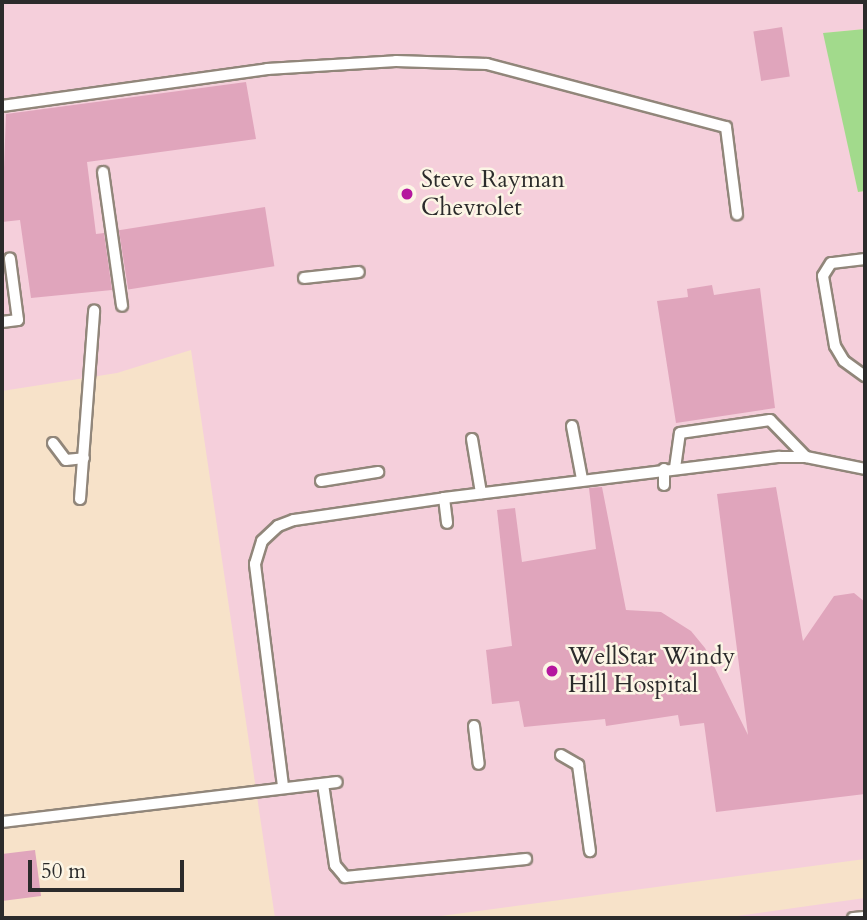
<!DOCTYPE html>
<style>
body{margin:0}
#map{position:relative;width:867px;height:920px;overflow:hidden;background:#f7e2c9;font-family:Cardo,serif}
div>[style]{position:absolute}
.built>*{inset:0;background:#f5cfdb}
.green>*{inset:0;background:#a2da8c}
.building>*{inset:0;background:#e0a5bc;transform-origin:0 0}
.roads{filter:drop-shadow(2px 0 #91867a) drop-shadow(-2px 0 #91867a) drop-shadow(0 2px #91867a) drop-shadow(0 -2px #91867a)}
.service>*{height:10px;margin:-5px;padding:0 5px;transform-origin:5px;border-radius:5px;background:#fff}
.dots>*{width:19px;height:19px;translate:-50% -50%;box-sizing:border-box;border:4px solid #fcf5e5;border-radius:50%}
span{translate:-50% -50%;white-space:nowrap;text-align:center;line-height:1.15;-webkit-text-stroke:5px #fcf5e5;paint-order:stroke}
.poi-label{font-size:24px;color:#2b2b2b}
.left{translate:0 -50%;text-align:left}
.frame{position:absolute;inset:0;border:4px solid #2b2b2b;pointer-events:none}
.scale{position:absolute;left:28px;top:860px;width:156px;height:32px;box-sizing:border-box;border:4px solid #2b2b2b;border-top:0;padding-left:9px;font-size:21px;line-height:24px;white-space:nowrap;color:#2b2b2b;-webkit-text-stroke:5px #fcf5e5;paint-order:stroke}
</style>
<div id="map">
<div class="built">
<div style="clip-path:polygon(2px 2px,865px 2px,865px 29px,824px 33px,858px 192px,865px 191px,865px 859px,426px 918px,275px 918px,191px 350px,117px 373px,2px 391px)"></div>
<div style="clip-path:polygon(865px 898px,865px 918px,723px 918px)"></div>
</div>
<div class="green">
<div style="clip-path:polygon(865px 29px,865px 191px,858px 192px,823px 33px)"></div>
</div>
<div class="building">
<div style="left:782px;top:27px;width:50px;height:29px;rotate:81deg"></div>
<div style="clip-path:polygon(246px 82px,256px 139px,87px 162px,96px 234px,104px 233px,112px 290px,31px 298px,20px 220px,2px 222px,6px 114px)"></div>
<div style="left:265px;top:207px;width:60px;height:148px;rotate:81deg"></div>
<div style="clip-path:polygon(712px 285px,714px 295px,760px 288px,775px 408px,676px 423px,657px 301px,688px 297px,687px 289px)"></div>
<div style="clip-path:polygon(602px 487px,626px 610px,661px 612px,691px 631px,705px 648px,748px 735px,717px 494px,776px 487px,803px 641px,834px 596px,854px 593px,865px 602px,865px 794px,716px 812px,704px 723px,680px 726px,678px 715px,606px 726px,605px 719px,524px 727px,519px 701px,492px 704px,486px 650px,512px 646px,497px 510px,515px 508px,522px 562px,596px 549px,589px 488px)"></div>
<div style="clip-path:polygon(35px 850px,41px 896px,2px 901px,2px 854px)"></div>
</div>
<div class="roads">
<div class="service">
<div style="left:2px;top:106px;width:268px;rotate:-7.9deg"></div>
<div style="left:267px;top:69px;width:129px;rotate:-3.5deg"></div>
<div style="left:396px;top:61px;width:91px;rotate:1.9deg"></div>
<div style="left:487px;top:64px;width:247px;rotate:14.8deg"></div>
<div style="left:726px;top:127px;width:88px;rotate:82.8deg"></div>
<div style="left:103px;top:172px;width:135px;rotate:81.9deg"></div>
<div style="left:865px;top:259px;width:34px;rotate:173deg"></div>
<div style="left:831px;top:263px;width:15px;rotate:122deg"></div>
<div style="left:823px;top:276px;width:71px;rotate:80.3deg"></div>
<div style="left:835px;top:346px;width:17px;rotate:59deg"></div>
<div style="left:844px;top:361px;width:26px;rotate:36deg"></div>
<div style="left:304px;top:278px;width:55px;rotate:-6.2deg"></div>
<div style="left:2px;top:322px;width:16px;rotate:-7deg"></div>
<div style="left:18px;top:320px;width:62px;rotate:-97.5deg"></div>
<div style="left:572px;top:426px;width:54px;rotate:79.3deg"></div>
<div style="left:472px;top:439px;width:55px;rotate:80.5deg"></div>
<div style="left:53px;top:443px;width:21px;rotate:53deg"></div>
<div style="left:66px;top:460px;width:18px;rotate:-6deg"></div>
<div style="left:675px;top:468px;width:35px;rotate:-82deg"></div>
<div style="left:680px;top:433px;width:91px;rotate:-8.2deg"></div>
<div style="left:770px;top:420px;width:52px;rotate:45.8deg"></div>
<div style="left:664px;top:469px;width:16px;rotate:90deg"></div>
<div style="left:321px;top:481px;width:58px;rotate:-9deg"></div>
<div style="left:444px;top:498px;width:25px;rotate:83deg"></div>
<div style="left:80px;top:499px;width:189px;rotate:-85.7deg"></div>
<div style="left:474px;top:726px;width:38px;rotate:83deg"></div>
<div style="left:561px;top:755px;width:20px;rotate:30deg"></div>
<div style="left:578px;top:765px;width:87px;rotate:82.1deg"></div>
<div style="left:323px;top:784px;width:82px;rotate:81.6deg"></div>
<div style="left:335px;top:865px;width:16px;rotate:50deg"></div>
<div style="left:345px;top:877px;width:182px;rotate:-5.7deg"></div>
<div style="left:283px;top:786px;width:224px;rotate:-97.2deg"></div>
<div style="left:255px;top:564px;width:24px;rotate:-73deg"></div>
<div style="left:262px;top:541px;width:22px;rotate:-43deg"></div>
<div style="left:278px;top:526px;width:17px;rotate:-21deg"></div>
<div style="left:294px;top:520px;width:152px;rotate:-8.3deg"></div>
<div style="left:444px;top:498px;width:338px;rotate:-7deg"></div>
<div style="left:780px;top:457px;width:26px"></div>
<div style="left:806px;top:457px;width:60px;rotate:11.5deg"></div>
<div style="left:2px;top:822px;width:337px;rotate:-6.8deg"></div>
<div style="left:853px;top:918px;width:12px;rotate:-5deg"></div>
</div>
</div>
<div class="dots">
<div style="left:407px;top:194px;background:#b5179e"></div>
<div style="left:552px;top:671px;background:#b5179e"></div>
</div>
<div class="poi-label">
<span class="left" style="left:421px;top:194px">Steve Rayman<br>Chevrolet</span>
<span class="left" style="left:568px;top:671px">WellStar Windy<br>Hill Hospital</span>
</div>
<div class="frame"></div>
<div class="scale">50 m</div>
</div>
